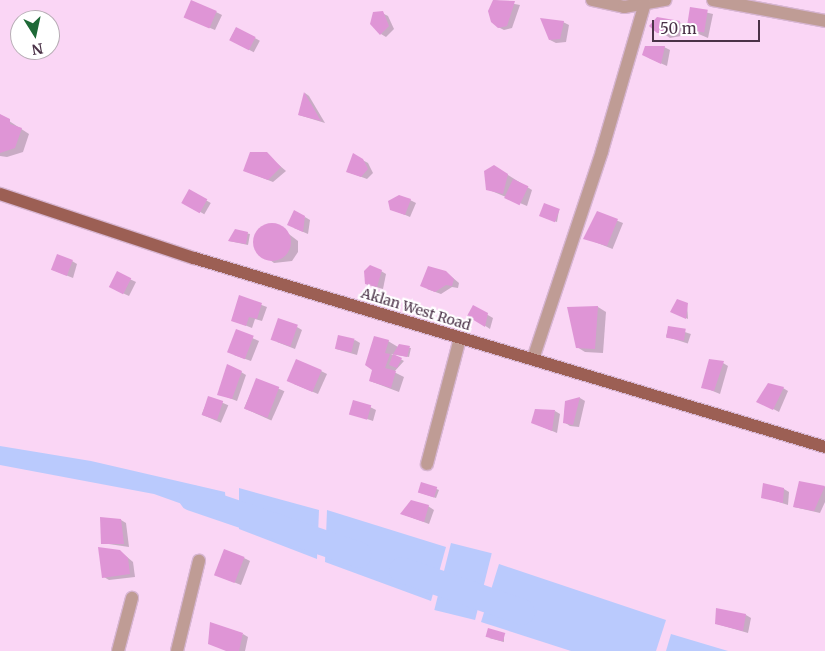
<!DOCTYPE html>
<style>
body{margin:0}
#map{position:relative;width:825px;height:651px;overflow:hidden;background:#fad6f5;font-family:Merriweather,serif}
div>[style]{position:absolute}
.water>*{inset:0;background:#bacafd;transform-origin:0 0}
.shadow>*{inset:0;background:#0003;transform-origin:0 0}
.river>*{height:26px;margin:-13px;padding:0 13px;transform-origin:13px;border-radius:13px;background:#bacafd}
.building>*{inset:0;background:#df95d6;transform-origin:0 0}
.round{border-radius:50%}
.roads{filter:drop-shadow(1px 0 #d7b5d2) drop-shadow(-1px 0 #d7b5d2) drop-shadow(0 1px #d7b5d2) drop-shadow(0 -1px #d7b5d2)}
.minor>*{height:12px;margin:-6px;padding:0 6px;transform-origin:6px;border-radius:6px;background:#bf9c95}
.primary>*{height:12px;margin:-6px;padding:0 6px;transform-origin:6px;border-radius:6px;background:#9c5f54}
span{translate:-50% -50%;white-space:nowrap;text-align:center;line-height:1.15;-webkit-text-stroke:4.5px #fff;paint-order:stroke}
.street-label{font-size:14px;color:#4a3247}
.north{position:absolute;left:10px;top:10px;width:50px;height:50px;box-sizing:border-box;background:#fff;border:1px solid #b7adb5;border-radius:50%;rotate:170deg;font-size:14px;font-weight:700;line-height:20px;text-align:center;color:#4a3247}
.north::after{content:'';display:block;margin:auto;width:18px;height:22px;background:#1e6937;clip-path:polygon(50% 0,100% 100%,50% 72%,0 100%)}
.scale{position:absolute;left:652px;top:20px;width:108px;height:22px;box-sizing:border-box;border:2px solid #4a3247;border-top:0;padding-left:6px;font-size:15px;line-height:18px;white-space:nowrap;color:#4a3247;-webkit-text-stroke:4px #fff;paint-order:stroke}
</style>
<div id="map">
<div class="water">
<div style="clip-path:polygon(0 446px,91px 461px,225px 492px,227px 520px,154px 494px,0 465px)"></div>
<div style="clip-path:polygon(239px 488px,319px 510px,317px 559px,239px 529px)"></div>
<div style="clip-path:polygon(327px 510px,446px 547px,431px 601px,325px 562px)"></div>
<div style="left:451px;top:543px;width:42px;height:69px;rotate:14deg"></div>
<div style="clip-path:polygon(499px 564px,666px 620px,656px 651px,571px 651px,481px 622px)"></div>
<div style="clip-path:polygon(671px 634px,728px 651px,666px 651px)"></div>
</div>
<div class="shadow">
<div style="clip-path:polygon(494px 0,520px 5px,512px 28px,504px 30px,498px 27px,489px 11px)"></div>
<div style="clip-path:polygon(691px 9px,713px 14px,708px 38px,687px 29px)"></div>
<div style="clip-path:polygon(216px 12px,222px 15px,215px 30px,191px 20px)"></div>
<div style="clip-path:polygon(382px 13px,388px 16px,394px 29px,386px 37px,381px 34px)"></div>
<div style="clip-path:polygon(563px 22px,569px 25px,566px 42px,556px 43px,550px 40px)"></div>
<div style="clip-path:polygon(679px 22px,685px 25px,681px 36px,670px 38px,651px 25px)"></div>
<div style="left:236px;top:28px;width:27px;height:13px;rotate:28deg"></div>
<div style="clip-path:polygon(664px 47px,670px 50px,667px 66px,649px 58px)"></div>
<div style="clip-path:polygon(305px 93px,309px 96px,325px 123px,299px 115px)"></div>
<div style="clip-path:polygon(0 115px,29px 134px,23px 152px,7px 157px,0 156px)"></div>
<div style="clip-path:polygon(266px 154px,286px 171px,273px 182px,248px 172px)"></div>
<div style="clip-path:polygon(353px 155px,368px 163px,373px 173px,367px 179px,348px 172px)"></div>
<div style="clip-path:polygon(500px 170px,532px 190px,527px 206px,487px 189px)"></div>
<div style="left:190px;top:191px;width:24px;height:13px;rotate:30deg"></div>
<div style="clip-path:polygon(410px 200px,416px 203px,410px 217px,391px 209px)"></div>
<div style="clip-path:polygon(559px 210px,557px 222px,543px 217px)"></div>
<div style="left:598px;top:213px;width:27px;height:28px;rotate:22deg"></div>
<div style="clip-path:polygon(305px 217px,310px 220px,308px 234px,294px 228px)"></div>
<div style="clip-path:polygon(277px 225px,298px 241px,298px 252px,292px 261px,274px 263px,257px 250px,255px 239px,261px 229px)"></div>
<div style="clip-path:polygon(236px 231px,250px 234px,248px 245px,229px 241px)"></div>
<div style="clip-path:polygon(72px 261px,77px 264px,73px 278px,53px 270px)"></div>
<div style="clip-path:polygon(381px 271px,386px 274px,383px 289px,366px 284px)"></div>
<div style="clip-path:polygon(446px 272px,459px 283px,458px 288px,452px 287px,441px 294px,427px 289px)"></div>
<div style="clip-path:polygon(117px 273px,136px 282px,129px 296px,116px 290px)"></div>
<div style="clip-path:polygon(240px 297px,267px 307px,262px 321px,255px 319px,252px 328px,232px 320px)"></div>
<div style="clip-path:polygon(687px 304px,688px 319px,672px 311px)"></div>
<div style="clip-path:polygon(474px 307px,493px 318px,490px 329px,469px 315px)"></div>
<div style="clip-path:polygon(598px 307px,606px 312px,603px 353px,585px 352px,577px 347px,568px 308px)"></div>
<div style="clip-path:polygon(297px 327px,302px 330px,295px 349px,277px 342px)"></div>
<div style="left:669px;top:327px;width:23px;height:10px;rotate:18deg"></div>
<div style="clip-path:polygon(237px 331px,259px 341px,251px 361px,234px 355px)"></div>
<div style="clip-path:polygon(355px 340px,360px 343px,357px 355px,336px 349px)"></div>
<div style="clip-path:polygon(388px 341px,398px 347px,411px 348px,409px 357px,391px 354px,404px 361px,394px 372px,404px 377px,399px 392px,370px 381px)"></div>
<div style="clip-path:polygon(723px 363px,728px 366px,720px 394px,703px 387px)"></div>
<div style="clip-path:polygon(321px 371px,327px 374px,318px 394px,294px 384px)"></div>
<div style="clip-path:polygon(241px 372px,246px 375px,237px 401px,219px 394px)"></div>
<div style="left:257px;top:379px;width:30px;height:32px;rotate:24deg"></div>
<div style="clip-path:polygon(783px 388px,788px 391px,779px 412px,758px 401px)"></div>
<div style="left:209px;top:397px;width:21px;height:19px;rotate:23deg"></div>
<div style="clip-path:polygon(580px 398px,585px 401px,579px 427px,570px 426px,564px 422px,566px 402px)"></div>
<div style="clip-path:polygon(370px 407px,376px 410px,373px 421px,350px 413px)"></div>
<div style="clip-path:polygon(555px 411px,560px 414px,557px 433px,538px 425px)"></div>
<div style="clip-path:polygon(422px 483px,439px 490px,436px 498px,421px 493px)"></div>
<div style="clip-path:polygon(800px 483px,825px 487px,825px 502px,820px 513px,794px 507px)"></div>
<div style="clip-path:polygon(784px 489px,789px 492px,788px 505px,763px 497px)"></div>
<div style="clip-path:polygon(428px 506px,434px 510px,429px 524px,402px 514px)"></div>
<div style="clip-path:polygon(121px 520px,126px 523px,129px 547px,102px 543px)"></div>
<div style="clip-path:polygon(120px 551px,133px 562px,135px 577px,109px 580px,104px 577px)"></div>
<div style="clip-path:polygon(244px 558px,250px 561px,241px 585px,216px 575px)"></div>
<div style="clip-path:polygon(746px 615px,751px 618px,748px 633px,717px 624px)"></div>
<div style="clip-path:polygon(243px 634px,248px 637px,245px 651px,226px 651px)"></div>
<div style="clip-path:polygon(504px 634px,504px 642px,489px 638px)"></div>
</div>
<div class="river">
<div style="left:192px;top:498px;width:176px;rotate:18.8deg"></div>
<div style="left:402px;top:570px;width:127px;rotate:19.3deg"></div>
</div>
<div class="building">
<div style="left:191px;top:0;width:28px;height:19px;rotate:23deg"></div>
<div style="clip-path:polygon(493px 0,515px 1px,507px 26px,498px 28px,491px 22px,488px 11px)"></div>
<div style="left:690px;top:7px;width:18px;height:23px;rotate:9deg"></div>
<div style="clip-path:polygon(383px 11px,389px 26px,380px 35px,370px 24px,373px 12px)"></div>
<div style="clip-path:polygon(657px 17px,680px 21px,676px 33px,657px 33px,649px 26px)"></div>
<div style="clip-path:polygon(540px 18px,564px 21px,560px 39px,549px 40px)"></div>
<div style="left:236px;top:27px;width:22px;height:15px;rotate:27deg"></div>
<div style="clip-path:polygon(645px 46px,665px 46px,661px 64px,642px 55px)"></div>
<div style="clip-path:polygon(304px 92px,321px 121px,298px 115px)"></div>
<div style="clip-path:polygon(0 114px,10px 119px,10px 124px,22px 128px,15px 148px,0 153px)"></div>
<div style="clip-path:polygon(250px 152px,267px 152px,281px 167px,268px 180px,243px 171px)"></div>
<div style="clip-path:polygon(353px 153px,363px 159px,368px 169px,361px 177px,346px 172px)"></div>
<div style="clip-path:polygon(494px 165px,508px 174px,503px 194px,486px 190px,484px 171px)"></div>
<div style="left:513px;top:179px;width:17px;height:21px;rotate:25deg"></div>
<div style="left:189px;top:189px;width:21px;height:16px;rotate:29deg"></div>
<div style="clip-path:polygon(399px 195px,411px 199px,405px 215px,390px 210px,388px 201px)"></div>
<div style="left:544px;top:203px;width:17px;height:14px;rotate:21deg"></div>
<div style="clip-path:polygon(294px 210px,305px 216px,303px 232px,287px 225px)"></div>
<div style="clip-path:polygon(597px 211px,618px 219px,607px 246px,583px 239px)"></div>
<div class="round" style="left:253px;top:223px;width:38px;height:38px"></div>
<div style="clip-path:polygon(235px 229px,248px 232px,246px 244px,228px 241px)"></div>
<div style="left:57px;top:254px;width:17px;height:17px;rotate:21deg"></div>
<div style="clip-path:polygon(370px 265px,382px 270px,377px 287px,365px 284px,364px 271px)"></div>
<div style="clip-path:polygon(428px 266px,446px 271px,454px 279px,452px 286px,446px 285px,435px 292px,420px 286px)"></div>
<div style="left:117px;top:271px;width:16px;height:18px;rotate:27deg"></div>
<div style="clip-path:polygon(239px 295px,262px 303px,257px 319px,249px 317px,246px 326px,231px 321px)"></div>
<div style="clip-path:polygon(677px 299px,688px 303px,686px 319px,670px 312px)"></div>
<div style="clip-path:polygon(473px 305px,488px 313px,485px 327px,467px 316px)"></div>
<div style="clip-path:polygon(598px 306px,595px 349px,576px 348px,567px 307px)"></div>
<div style="left:278px;top:318px;width:21px;height:23px;rotate:19deg"></div>
<div style="left:668px;top:326px;width:18px;height:12px;rotate:9deg"></div>
<div style="left:236px;top:329px;width:19px;height:25px;rotate:21deg"></div>
<div style="left:338px;top:335px;width:17px;height:14px;rotate:13deg"></div>
<div style="clip-path:polygon(374px 336px,389px 340px,385px 353px,390px 354px,385px 368px,396px 371px,391px 388px,369px 381px,372px 370px,365px 365px)"></div>
<div style="clip-path:polygon(399px 344px,410px 346px,407px 357px,393px 354px,402px 358px,397px 368px,389px 365px,393px 354px)"></div>
<div style="left:296px;top:359px;width:28px;height:24px;rotate:23deg"></div>
<div style="clip-path:polygon(709px 359px,724px 361px,714px 391px,701px 388px)"></div>
<div style="clip-path:polygon(227px 364px,242px 371px,232px 399px,217px 395px)"></div>
<div style="left:256px;top:378px;width:25px;height:33px;rotate:21deg"></div>
<div style="clip-path:polygon(768px 383px,784px 387px,773px 410px,756px 402px)"></div>
<div style="left:208px;top:396px;width:16px;height:20px;rotate:18deg"></div>
<div style="clip-path:polygon(580px 397px,573px 425px,563px 423px,565px 401px)"></div>
<div style="left:353px;top:400px;width:19px;height:15px;rotate:16deg"></div>
<div style="clip-path:polygon(535px 409px,555px 410px,552px 431px,531px 423px)"></div>
<div style="clip-path:polygon(799px 481px,825px 486px,814px 511px,793px 507px)"></div>
<div style="left:421px;top:482px;width:17px;height:11px;rotate:17deg"></div>
<div style="clip-path:polygon(763px 483px,784px 488px,783px 503px,761px 498px)"></div>
<div style="clip-path:polygon(411px 500px,429px 505px,424px 522px,400px 514px)"></div>
<div style="clip-path:polygon(100px 517px,121px 519px,124px 544px,101px 544px)"></div>
<div style="clip-path:polygon(98px 547px,120px 550px,128px 558px,130px 574px,102px 578px)"></div>
<div style="left:224px;top:549px;width:22px;height:28px;rotate:21deg"></div>
<div style="clip-path:polygon(716px 608px,746px 614px,743px 631px,715px 624px)"></div>
<div style="clip-path:polygon(210px 622px,243px 633px,239px 651px,226px 651px,208px 644px)"></div>
<div style="left:488px;top:628px;width:18px;height:9px;rotate:16deg"></div>
</div>
<div class="roads">
<div class="minor">
<div style="left:592px;top:0;width:33px;rotate:12deg"></div>
<div style="left:624px;top:7px;width:42px;rotate:-9.7deg"></div>
<div style="left:713px;top:0;width:114px;rotate:10.6deg"></div>
<div style="left:533px;top:359px;width:219px;rotate:-71.6deg"></div>
<div style="left:602px;top:151px;width:154px;rotate:-73.8deg"></div>
<div style="left:427px;top:464px;width:130px;rotate:-75.3deg"></div>
<div style="left:118px;top:651px;width:55px;rotate:-75.2deg"></div>
<div style="left:177px;top:651px;width:93px;rotate:-76.3deg"></div>
</div>
<div class="primary">
<div style="left:0;top:194px;width:204px;rotate:18.3deg"></div>
<div style="left:194px;top:258px;width:659px;rotate:16.67deg"></div>
</div>
</div>
<div class="street-label">
<span style="left:416px;top:309px;rotate:17deg">Aklan West Road</span>
</div>
<div class="north">N</div>
<div class="scale">50 m</div>
</div>
